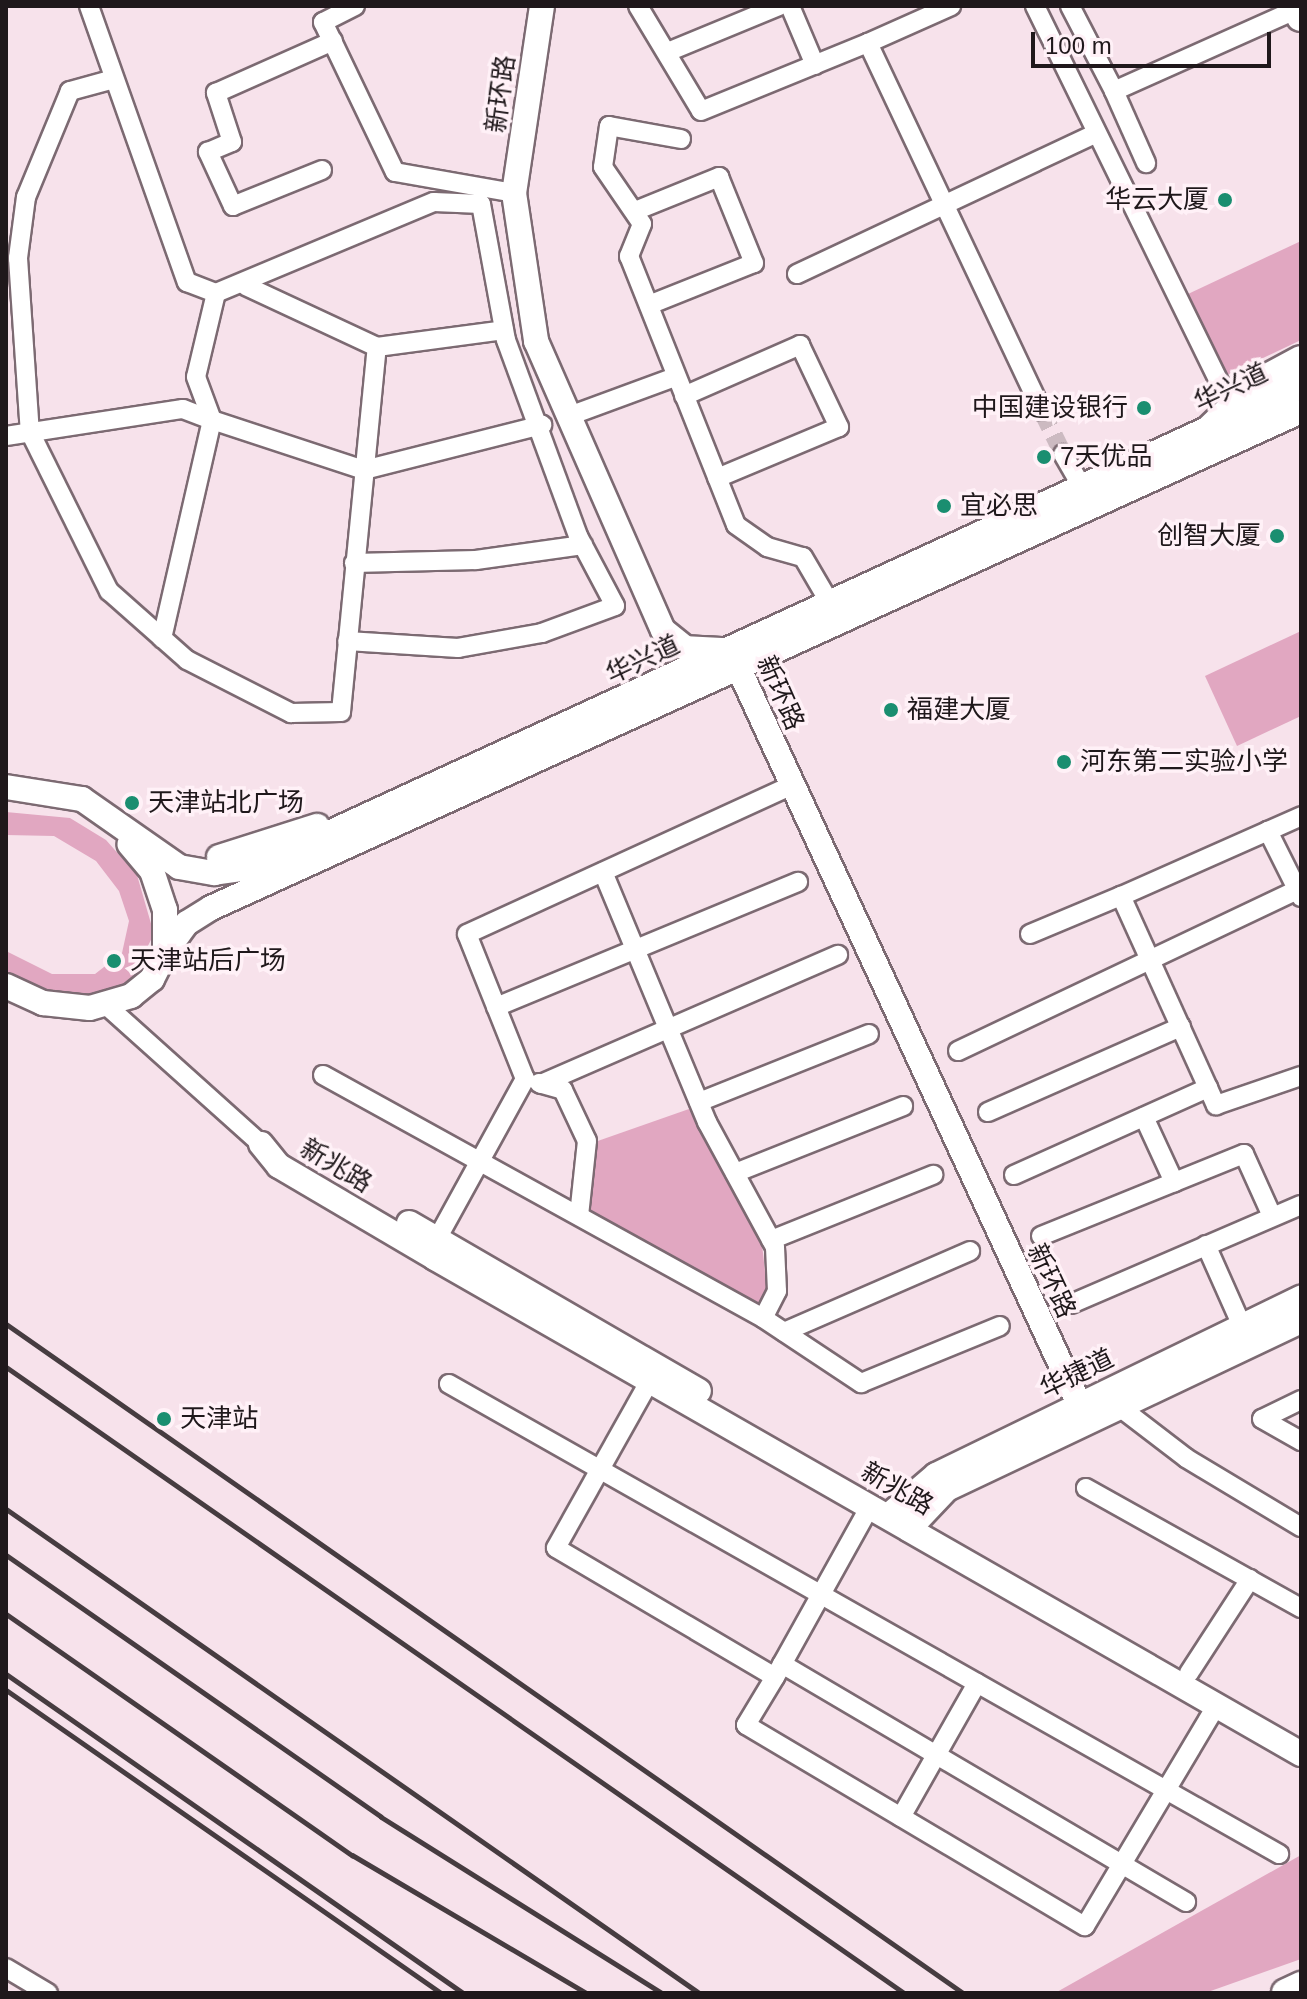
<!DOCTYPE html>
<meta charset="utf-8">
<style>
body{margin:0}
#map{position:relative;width:1307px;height:1999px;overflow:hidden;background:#f7e2eb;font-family:Helvetica,"Noto Sans SC",sans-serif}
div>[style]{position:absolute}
.green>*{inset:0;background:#e1a7c1}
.street-tunnel>*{height:18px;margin-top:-9px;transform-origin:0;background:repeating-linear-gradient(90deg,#ccbac1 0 18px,transparent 0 27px)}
.roads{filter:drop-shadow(2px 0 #7c6a72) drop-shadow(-2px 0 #7c6a72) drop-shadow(0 2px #7c6a72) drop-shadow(0 -2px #7c6a72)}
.street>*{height:18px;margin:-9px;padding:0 9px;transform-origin:9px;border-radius:9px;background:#fff}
.secondary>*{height:24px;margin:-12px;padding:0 12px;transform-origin:12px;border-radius:12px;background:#fff}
.primary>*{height:28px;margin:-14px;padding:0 14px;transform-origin:14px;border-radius:14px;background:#fff}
.rail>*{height:5px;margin:-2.5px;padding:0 2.5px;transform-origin:2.5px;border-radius:2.5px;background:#463c40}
.dots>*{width:22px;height:22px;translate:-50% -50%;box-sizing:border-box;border:4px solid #fff1f7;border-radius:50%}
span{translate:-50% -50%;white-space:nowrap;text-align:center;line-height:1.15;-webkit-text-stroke:7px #fff1f7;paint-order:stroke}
.street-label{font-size:26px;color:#1f181b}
.poi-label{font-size:26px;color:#1f181b}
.right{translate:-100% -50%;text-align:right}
.left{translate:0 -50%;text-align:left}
.frame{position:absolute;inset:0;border:8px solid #1f181b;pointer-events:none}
.scale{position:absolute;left:1031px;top:32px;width:240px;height:36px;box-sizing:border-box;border:4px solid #1f181b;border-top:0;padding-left:10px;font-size:24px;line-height:28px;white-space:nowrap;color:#1f181b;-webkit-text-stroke:6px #fff1f7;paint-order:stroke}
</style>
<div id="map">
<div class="green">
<div style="clip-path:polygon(1301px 241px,1301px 340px,1227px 375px,1188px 294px)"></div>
<div style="clip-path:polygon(1301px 631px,1301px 716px,1237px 746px,1205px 676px)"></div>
<div style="clip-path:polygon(6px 812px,70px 818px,106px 840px,137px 875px,154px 934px,130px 981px,101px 996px,60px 997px,6px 974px,6px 951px,52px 974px,95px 974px,122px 953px,129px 921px,119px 891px,96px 861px,54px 836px,6px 835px)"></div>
<div style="clip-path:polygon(689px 1109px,762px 1244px,767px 1290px,750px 1316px,585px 1219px,592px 1143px)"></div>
<div style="clip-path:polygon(1301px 1855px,1301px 1959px,1205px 1993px,1055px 1993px)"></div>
</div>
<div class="street-tunnel">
<div style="left:1042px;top:411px;width:48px;rotate:64deg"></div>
</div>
<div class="roads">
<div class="street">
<div style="left:89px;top:6px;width:293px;rotate:70.5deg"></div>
<div style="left:187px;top:282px;width:31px;rotate:21deg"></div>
<div style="left:216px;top:293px;width:86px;rotate:103.4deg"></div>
<div style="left:196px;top:377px;width:46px;rotate:69.6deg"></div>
<div style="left:212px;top:420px;width:160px;rotate:18.2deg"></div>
<div style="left:364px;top:470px;width:184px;rotate:-14.2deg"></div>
<div style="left:355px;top:6px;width:36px;rotate:153deg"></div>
<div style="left:323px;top:22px;width:166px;rotate:64.4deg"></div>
<div style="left:395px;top:172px;width:121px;rotate:10deg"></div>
<div style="left:638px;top:6px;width:122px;rotate:59deg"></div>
<div style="left:701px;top:111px;width:180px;rotate:-22.2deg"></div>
<div style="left:868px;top:43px;width:407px;rotate:64.7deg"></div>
<div style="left:790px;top:6px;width:64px;rotate:67deg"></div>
<div style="left:1035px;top:6px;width:457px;rotate:63.9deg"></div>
<div style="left:1070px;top:6px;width:96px;rotate:62.6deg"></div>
<div style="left:1114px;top:91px;width:201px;rotate:-24.1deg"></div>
<div style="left:868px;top:43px;width:91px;rotate:-24deg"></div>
<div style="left:670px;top:51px;width:118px;rotate:-22.4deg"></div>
<div style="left:114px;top:79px;width:46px;rotate:164.7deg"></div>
<div style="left:70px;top:91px;width:115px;rotate:112.5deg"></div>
<div style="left:26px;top:197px;width:62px;rotate:97.5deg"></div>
<div style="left:18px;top:258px;width:174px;rotate:86.1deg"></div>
<div style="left:30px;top:432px;width:178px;rotate:63.6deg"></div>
<div style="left:109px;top:591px;width:104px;rotate:41.5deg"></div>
<div style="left:187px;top:660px;width:117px;rotate:27deg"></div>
<div style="left:291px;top:713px;width:50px;rotate:-1.1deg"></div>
<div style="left:341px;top:712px;width:367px;rotate:-84.4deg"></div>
<div style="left:1114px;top:91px;width:79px;rotate:66deg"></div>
<div style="left:681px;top:139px;width:73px;rotate:-169.8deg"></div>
<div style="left:609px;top:126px;width:41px;rotate:98.3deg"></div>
<div style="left:603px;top:167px;width:69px;rotate:55.6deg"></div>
<div style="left:642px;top:224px;width:35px;rotate:112deg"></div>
<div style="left:629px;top:256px;width:289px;rotate:68.3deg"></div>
<div style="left:736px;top:525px;width:38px;rotate:35deg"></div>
<div style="left:767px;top:547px;width:37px;rotate:16deg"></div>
<div style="left:803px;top:557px;width:56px;rotate:59.7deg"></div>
<div style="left:322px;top:170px;width:96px;rotate:158deg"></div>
<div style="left:233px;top:206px;width:60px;rotate:-114.8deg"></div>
<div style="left:208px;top:152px;width:26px;rotate:-23deg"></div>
<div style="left:232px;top:142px;width:52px;rotate:-108.1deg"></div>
<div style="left:216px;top:93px;width:128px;rotate:-24deg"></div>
<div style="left:635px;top:211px;width:91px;rotate:-22deg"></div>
<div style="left:719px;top:177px;width:93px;rotate:67.9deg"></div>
<div style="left:754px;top:263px;width:113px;rotate:158.2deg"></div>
<div style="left:797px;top:274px;width:327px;rotate:-25.2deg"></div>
<div style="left:246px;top:286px;width:145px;rotate:25deg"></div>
<div style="left:377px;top:347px;width:128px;rotate:-7.6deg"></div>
<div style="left:216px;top:293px;width:236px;rotate:-22.7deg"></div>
<div style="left:434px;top:202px;width:47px;rotate:2.4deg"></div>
<div style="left:481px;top:204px;width:138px;rotate:79.6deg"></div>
<div style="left:506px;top:340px;width:209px;rotate:69.8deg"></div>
<div style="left:578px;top:536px;width:79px;rotate:62.1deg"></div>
<div style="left:615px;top:606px;width:78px;rotate:159.7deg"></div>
<div style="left:542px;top:633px;width:85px;rotate:169.9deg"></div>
<div style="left:458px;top:648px;width:111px;rotate:-176.4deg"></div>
<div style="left:684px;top:396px;width:127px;rotate:-23.7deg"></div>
<div style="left:800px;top:345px;width:91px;rotate:64.6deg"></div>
<div style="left:839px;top:427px;width:132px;rotate:157.3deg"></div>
<div style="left:569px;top:416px;width:113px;rotate:-20.2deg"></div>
<div style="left:6px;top:436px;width:179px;rotate:-8.7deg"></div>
<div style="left:183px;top:409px;width:31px;rotate:21deg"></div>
<div style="left:212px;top:420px;width:224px;rotate:102.9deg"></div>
<div style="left:1063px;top:454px;width:38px;rotate:60deg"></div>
<div style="left:354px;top:563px;width:122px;rotate:-1.4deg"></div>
<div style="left:476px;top:560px;width:108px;rotate:-8deg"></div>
<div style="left:1268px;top:831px;width:36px;rotate:-24deg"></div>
<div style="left:603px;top:872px;width:271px;rotate:67.4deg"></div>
<div style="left:707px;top:1122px;width:142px;rotate:61.5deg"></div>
<div style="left:775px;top:1247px;width:44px;rotate:87.4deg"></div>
<div style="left:777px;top:1291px;width:30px;rotate:117deg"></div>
<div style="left:1301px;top:897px;width:74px;rotate:-116.6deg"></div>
<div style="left:1268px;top:831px;width:161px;rotate:156.1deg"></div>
<div style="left:1121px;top:896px;width:230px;rotate:65.6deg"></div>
<div style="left:1216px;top:1105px;width:90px;rotate:-18.8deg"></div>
<div style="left:1030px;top:934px;width:99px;rotate:-22.7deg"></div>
<div style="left:106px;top:1005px;width:208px;rotate:41.9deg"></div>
<div style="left:496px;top:1007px;width:327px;rotate:-22.5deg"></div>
<div style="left:958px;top:1051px;width:380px;rotate:-25.4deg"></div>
<div style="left:323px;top:1075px;width:503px;rotate:28.91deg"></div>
<div style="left:763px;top:1318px;width:118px;rotate:33.6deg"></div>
<div style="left:861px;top:1383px;width:150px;rotate:-22.3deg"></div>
<div style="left:539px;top:1083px;width:25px;rotate:16deg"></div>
<div style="left:563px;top:1090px;width:56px;rotate:64.8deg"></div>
<div style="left:587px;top:1141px;width:75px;rotate:96.1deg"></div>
<div style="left:541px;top:1084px;width:324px;rotate:-23.5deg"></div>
<div style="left:699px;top:1102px;width:183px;rotate:-21.8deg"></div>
<div style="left:988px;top:1112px;width:211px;rotate:-23.8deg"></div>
<div style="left:1144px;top:1117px;width:72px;rotate:65.2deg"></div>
<div style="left:735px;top:1173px;width:181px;rotate:-21.7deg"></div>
<div style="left:1014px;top:1175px;width:213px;rotate:-24.2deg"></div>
<div style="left:1041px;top:1236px;width:219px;rotate:-22deg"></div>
<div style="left:1244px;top:1154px;width:68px;rotate:65.7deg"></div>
<div style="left:437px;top:1239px;width:183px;rotate:-61.2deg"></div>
<div style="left:525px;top:1079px;width:156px;rotate:-111.8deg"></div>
<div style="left:467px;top:934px;width:356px;rotate:-24.6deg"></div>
<div style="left:771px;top:1240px;width:175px;rotate:-21.9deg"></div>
<div style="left:1206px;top:1245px;width:89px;rotate:66deg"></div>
<div style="left:1071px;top:1304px;width:250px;rotate:-23.3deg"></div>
<div style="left:784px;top:1332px;width:203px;rotate:-23.5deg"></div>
<div style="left:649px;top:1382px;width:190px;rotate:119.3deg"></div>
<div style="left:556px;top:1548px;width:254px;rotate:30.5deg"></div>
<div style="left:775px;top:1677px;width:196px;rotate:-60.9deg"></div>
<div style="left:449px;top:1384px;width:954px;rotate:29.52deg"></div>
<div style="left:1301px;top:1400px;width:43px;rotate:154deg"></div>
<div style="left:1262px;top:1419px;width:45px;rotate:29.4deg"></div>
<div style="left:1117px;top:1405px;width:87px;rotate:37.5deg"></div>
<div style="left:1186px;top:1458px;width:134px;rotate:31deg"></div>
<div style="left:1086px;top:1488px;width:246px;rotate:29.2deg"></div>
<div style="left:782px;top:1664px;width:469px;rotate:30.5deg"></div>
<div style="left:1189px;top:1673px;width:112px;rotate:-57deg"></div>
<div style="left:775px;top:1677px;width:56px;rotate:121.1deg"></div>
<div style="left:746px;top:1725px;width:394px;rotate:30.7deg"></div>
<div style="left:1085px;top:1926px;width:257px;rotate:-59.2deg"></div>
<div style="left:901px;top:1817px;width:154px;rotate:-60.4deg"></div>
<div style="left:6px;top:1968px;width:49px;rotate:30.8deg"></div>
</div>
<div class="secondary">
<div style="left:542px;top:6px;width:189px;rotate:98.5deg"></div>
<div style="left:514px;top:193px;width:150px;rotate:81.5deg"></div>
<div style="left:536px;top:341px;width:316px;rotate:66.3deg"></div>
<div style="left:663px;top:630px;width:28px;rotate:39deg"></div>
<div style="left:685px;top:648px;width:39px;rotate:3deg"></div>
<div style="left:733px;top:656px;width:841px;rotate:65.17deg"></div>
<div style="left:6px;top:787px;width:77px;rotate:9deg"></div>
<div style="left:82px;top:799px;width:118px;rotate:35deg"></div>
<div style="left:179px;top:867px;width:36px;rotate:10deg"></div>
<div style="left:214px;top:873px;width:41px;rotate:-8.3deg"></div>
<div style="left:255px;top:867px;width:1151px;rotate:-24.7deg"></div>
<div style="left:219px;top:857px;width:103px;rotate:-17.6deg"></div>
<div style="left:165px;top:953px;width:37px;rotate:-54deg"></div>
<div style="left:187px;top:923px;width:28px;rotate:-32deg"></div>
<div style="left:211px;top:908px;width:1198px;rotate:-24.51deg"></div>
<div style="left:6px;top:986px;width:41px;rotate:24.7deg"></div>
<div style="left:43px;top:1003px;width:47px;rotate:6.1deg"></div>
<div style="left:90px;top:1008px;width:43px;rotate:-16.3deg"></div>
<div style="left:131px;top:996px;width:27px;rotate:-39deg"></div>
<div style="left:152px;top:979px;width:29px;rotate:-63deg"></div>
<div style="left:165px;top:953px;width:43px;rotate:-90deg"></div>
<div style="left:165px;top:910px;width:41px;rotate:-108.4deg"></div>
<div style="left:152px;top:871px;width:35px;rotate:-130deg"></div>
<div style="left:261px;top:1144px;width:28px;rotate:51deg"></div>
<div style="left:279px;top:1166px;width:181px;rotate:30.5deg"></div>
<div style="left:435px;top:1258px;width:998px;rotate:29.8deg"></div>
<div style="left:409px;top:1223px;width:335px;rotate:30.1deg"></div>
<div style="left:888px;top:1516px;width:63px;rotate:-40.5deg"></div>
<div style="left:936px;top:1475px;width:406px;rotate:-25.9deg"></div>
<div style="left:909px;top:1529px;width:55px;rotate:-46.5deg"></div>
<div style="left:947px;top:1489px;width:392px;rotate:-25.4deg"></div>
</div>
<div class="primary">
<div style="left:1296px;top:6px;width:12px;rotate:66deg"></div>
<div style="left:1211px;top:428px;width:65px;rotate:-43.8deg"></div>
<div style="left:1258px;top:383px;width:49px;rotate:-28.1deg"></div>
<div style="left:1286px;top:1993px;width:17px;rotate:-25deg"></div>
</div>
</div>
<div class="rail">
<div style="left:6px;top:1324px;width:1168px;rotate:34.96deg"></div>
<div style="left:6px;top:1367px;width:1095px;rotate:34.88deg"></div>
<div style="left:6px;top:1509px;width:845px;rotate:34.93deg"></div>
<div style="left:6px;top:1555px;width:457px;rotate:34.9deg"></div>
<div style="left:381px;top:1817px;width:332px;rotate:32.1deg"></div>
<div style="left:6px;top:1614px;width:422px;rotate:34.9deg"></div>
<div style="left:352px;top:1855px;width:272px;rotate:30.5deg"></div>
<div style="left:6px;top:1674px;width:557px;rotate:34.92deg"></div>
<div style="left:6px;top:1690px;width:530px;rotate:34.86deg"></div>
</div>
<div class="dots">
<div style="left:1225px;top:200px;background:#1a8e70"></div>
<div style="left:1144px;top:408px;background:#1a8e70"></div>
<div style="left:1044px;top:457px;background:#1a8e70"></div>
<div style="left:944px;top:506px;background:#1a8e70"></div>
<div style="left:1277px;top:536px;background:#1a8e70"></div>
<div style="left:891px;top:710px;background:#1a8e70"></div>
<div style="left:1064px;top:762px;background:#1a8e70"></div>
<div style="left:132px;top:803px;background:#1a8e70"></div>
<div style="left:114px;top:961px;background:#1a8e70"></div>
<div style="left:164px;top:1419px;background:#1a8e70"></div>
</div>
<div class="street-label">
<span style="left:501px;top:94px;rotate:-82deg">新环路</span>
<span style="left:1231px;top:388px;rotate:-25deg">华兴道</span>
<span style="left:643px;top:660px;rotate:-25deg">华兴道</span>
<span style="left:780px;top:693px;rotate:66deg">新环路</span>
<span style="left:336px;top:1166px;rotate:31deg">新兆路</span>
<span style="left:1051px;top:1281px;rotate:65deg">新环路</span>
<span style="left:1077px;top:1374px;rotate:-26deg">华捷道</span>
<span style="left:897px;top:1489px;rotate:30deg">新兆路</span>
</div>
<div class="poi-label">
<span class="right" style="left:1209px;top:200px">华云大厦</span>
<span class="right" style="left:1128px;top:408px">中国建设银行</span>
<span class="left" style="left:1060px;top:457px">7天优品</span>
<span class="left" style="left:960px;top:506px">宜必思</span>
<span class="right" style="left:1261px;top:536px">创智大厦</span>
<span class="left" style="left:907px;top:710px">福建大厦</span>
<span class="left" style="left:1080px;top:762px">河东第二实验小学</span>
<span class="left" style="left:148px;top:803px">天津站北广场</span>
<span class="left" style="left:130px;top:961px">天津站后广场</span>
<span class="left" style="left:180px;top:1419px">天津站</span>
</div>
<div class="frame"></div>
<div class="scale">100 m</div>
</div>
